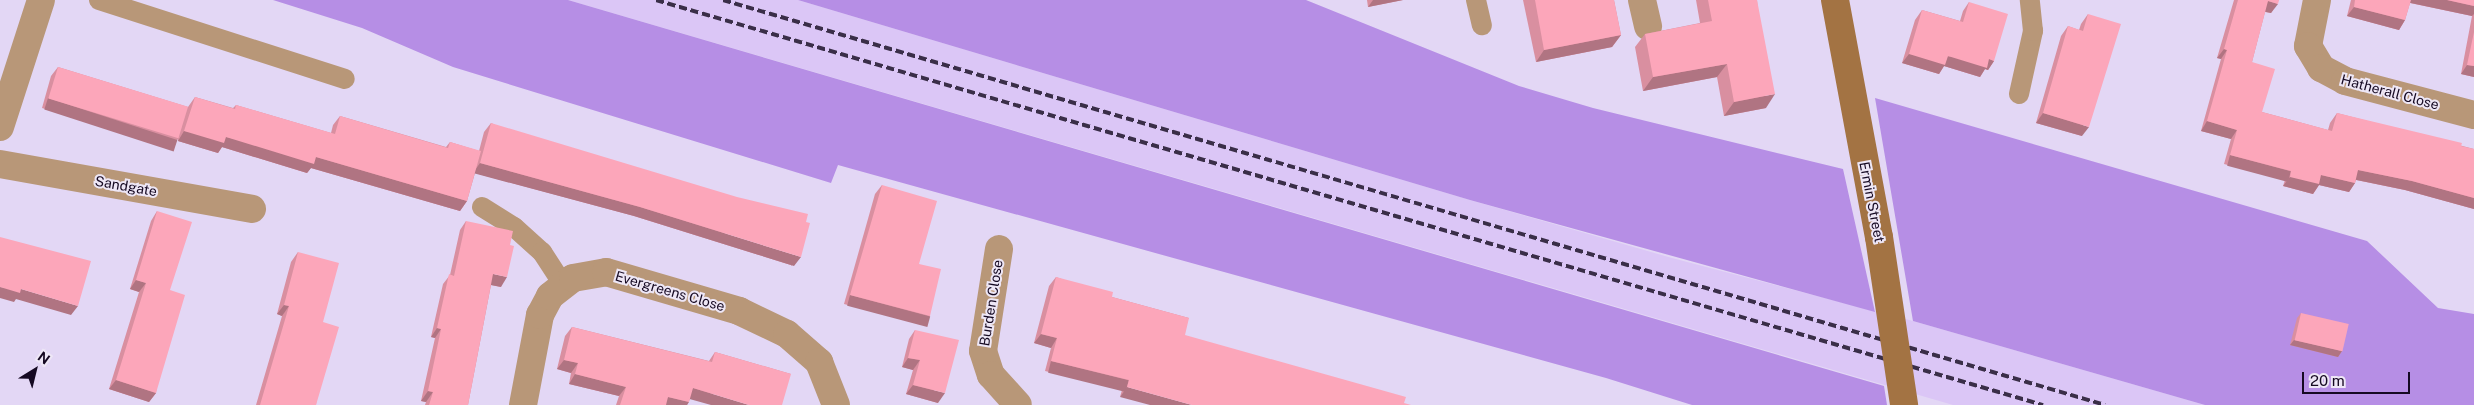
<!DOCTYPE html>
<style>
body{margin:0}
#map{position:relative;width:2474px;height:405px;overflow:hidden;background:#e3d7f5;font-family:"Public Sans",sans-serif}
div>[style]{position:absolute}
.built>*{inset:0;background:#dbc6f6}
.forest>*{inset:0;background:#b68ee5}
.lane>*{height:20px;margin:-10px;padding:0 10px;transform-origin:10px;border-radius:10px;background:#b89778}
.street>*{height:28px;margin:-14px;padding:0 14px;transform-origin:14px;border-radius:14px;background:#b89778}
.secondary>*{height:28px;margin:-14px;padding:0 14px;transform-origin:14px;border-radius:14px;background:#a37343}
.rail>*{height:4px;margin-top:-2px;transform-origin:0;background:repeating-linear-gradient(90deg,#3a2e48 0 8px,transparent 0 12px)}
.secondary-bridge>*{height:28px;margin:-14px;padding:0 14px;transform-origin:14px;border-radius:14px;background:#a37343}
.wall>*{inset:0;background:#d98fa0}
.shaded-wall>*{inset:0;background:#b07482;transform-origin:0 0}
.building>*{inset:0;background:#fca6ba;transform-origin:0 0}
span{translate:-50% -50%;white-space:nowrap;text-align:center;line-height:1.15;-webkit-text-stroke:4px #eee7f6;paint-order:stroke}
.street-label{font-size:14px;color:#150922}
.north{position:absolute;left:10px;top:345px;width:50px;height:50px;-webkit-text-stroke:4px #eee7f6;paint-order:stroke;rotate:36deg;font-size:14px;font-weight:700;line-height:20px;text-align:center;color:#150922}
.north::after{content:'';display:block;margin:auto;width:18px;height:22px;background:#150922;clip-path:polygon(50% 0,100% 100%,50% 72%,0 100%)}
.scale{position:absolute;left:2302px;top:372px;width:108px;height:22px;box-sizing:border-box;border:2px solid #150922;border-top:0;padding-left:6px;font-size:15px;line-height:18px;white-space:nowrap;color:#150922;-webkit-text-stroke:4px #eee7f6;paint-order:stroke}
</style>
<div id="map">
<div class="built">
<div style="clip-path:polygon(568px 0,798px 0,1470px 200px,1672px 258px,1913px 321px,2205px 405px,1953px 405px)"></div>
</div>
<div class="forest">
<div style="clip-path:polygon(273px 0,568px 0,1884px 386px,1887px 405px,1692px 405px,1606px 378px,838px 165px,831px 183px,453px 67px,362px 28px)"></div>
<div style="clip-path:polygon(798px 0,1306px 0,1519px 86px,1593px 108px,1843px 169px,1875px 312px,1470px 200px)"></div>
<div style="clip-path:polygon(1875px 98px,2367px 241px,2438px 308px,2474px 314px,2474px 405px,2205px 405px,1913px 321px)"></div>
</div>
<div class="lane">
<div style="left:99px;top:0;width:258px;rotate:17.8deg"></div>
<div style="left:1476px;top:0;width:26px;rotate:77deg"></div>
<div style="left:2019px;top:94px;width:65px;rotate:-77.5deg"></div>
<div style="left:2033px;top:31px;width:31px;rotate:-96deg"></div>
<div style="left:482px;top:207px;width:38px;rotate:32deg"></div>
<div style="left:514px;top:227px;width:38px;rotate:42deg"></div>
<div style="left:542px;top:252px;width:38px;rotate:57deg"></div>
</div>
<div class="street">
<div style="left:1642px;top:0;width:27px;rotate:77deg"></div>
<div style="left:2317px;top:0;width:47px;rotate:101.1deg"></div>
<div style="left:2308px;top:46px;width:26px;rotate:59deg"></div>
<div style="left:2321px;top:68px;width:27px;rotate:28deg"></div>
<div style="left:2345px;top:81px;width:133px;rotate:14.8deg"></div>
<div style="left:0;top:127px;width:133px;rotate:-72.1deg"></div>
<div style="left:0;top:164px;width:256px;rotate:10.1deg"></div>
<div style="left:999px;top:249px;width:103px;rotate:98.9deg"></div>
<div style="left:983px;top:351px;width:25px;rotate:72deg"></div>
<div style="left:991px;top:375px;width:40px;rotate:48deg"></div>
<div style="left:523px;top:405px;width:92px;rotate:-79.3deg"></div>
<div style="left:540px;top:315px;width:21px;rotate:-62deg"></div>
<div style="left:550px;top:296px;width:29px;rotate:-38deg"></div>
<div style="left:573px;top:278px;width:34px;rotate:-10deg"></div>
<div style="left:606px;top:272px;width:139px;rotate:16.3deg"></div>
<div style="left:739px;top:311px;width:53px;rotate:25.6deg"></div>
<div style="left:787px;top:334px;width:43px;rotate:41.2deg"></div>
<div style="left:819px;top:362px;width:46px;rotate:68.4deg"></div>
</div>
<div class="secondary">
<div style="left:1835px;top:0;width:241px;rotate:79.5deg"></div>
</div>
<div class="rail">
<div style="left:656px;top:0;width:1445px;rotate:16.28deg"></div>
<div style="left:723px;top:0;width:1440px;rotate:16.33deg"></div>
</div>
<div class="secondary-bridge">
<div style="left:1879px;top:237px;width:170px;rotate:81.5deg"></div>
</div>
<div class="wall">
<div style="clip-path:polygon(1367px 0,1403px 0,1368px 7px)"></div>
<div style="clip-path:polygon(1523px 0,1614px 0,1621px 35px,1612px 47px,1536px 62px)"></div>
<div style="clip-path:polygon(1696px 0,1757px 0,1766px 108px,1724px 116px,1717px 77px,1643px 91px,1635px 47px,1645px 34px,1700px 23px)"></div>
<div style="clip-path:polygon(2234px 0,2279px 0,2271px 13px,2265px 12px,2252px 62px,2262px 112px,2328px 130px,2330px 123px,2337px 113px,2474px 149px,2474px 209px,2405px 190px,2356px 180px,2355px 183px,2349px 192px,2319px 185px,2313px 194px,2283px 186px,2285px 180px,2224px 164px,2231px 139px,2201px 131px,2221px 59px,2217px 58px)"></div>
<div style="clip-path:polygon(2351px 0,2474px 0,2474px 77px,2461px 74px,2472px 16px,2410px 3px,2405px 20px,2399px 30px,2347px 16px)"></div>
<div style="clip-path:polygon(1969px 2px,1994px 61px,1988px 70px,1985px 69px,1980px 77px,1944px 66px,1939px 74px,1902px 63px,1915px 20px,1922px 10px,1960px 21px,1963px 11px)"></div>
<div style="clip-path:polygon(2088px 14px,2082px 136px,2036px 123px,2061px 36px,2068px 26px,2079px 30px,2081px 24px)"></div>
<div style="clip-path:polygon(58px 67px,188px 107px,195px 97px,233px 108px,236px 105px,331px 133px,333px 125px,340px 116px,446px 147px,450px 142px,479px 151px,484px 132px,491px 123px,794px 266px,634px 216px,475px 173px,467px 201px,460px 211px,311px 168px,307px 173px,222px 147px,218px 153px,178px 141px,178px 139px,172px 148px,42px 108px,51px 76px)"></div>
<div style="clip-path:polygon(882px 185px,919px 264px,930px 316px,923px 325px,844px 304px,875px 194px)"></div>
<div style="clip-path:polygon(157px 211px,170px 290px,156px 393px,149px 402px,109px 389px,139px 292px,130px 289px,151px 221px)"></div>
<div style="clip-path:polygon(466px 221px,501px 287px,491px 285px,468px 405px,425px 405px,426px 402px,421px 401px,435px 338px,431px 337px,443px 284px,450px 275px,460px 230px)"></div>
<div style="clip-path:polygon(298px 252px,323px 322px,316px 405px,256px 405px,282px 316px,277px 314px,291px 262px)"></div>
<div style="clip-path:polygon(1056px 277px,1112px 297px,1189px 318px,1120px 397px,1122px 390px,1045px 371px,1051px 348px,1034px 343px,1049px 286px)"></div>
<div style="clip-path:polygon(2301px 313px,2342px 351px,2338px 357px,2290px 345px,2297px 318px)"></div>
<div style="clip-path:polygon(572px 327px,709px 361px,715px 352px,791px 374px,690px 399px,687px 405px,616px 405px,619px 396px,569px 384px,571px 373px,557px 369px,565px 336px)"></div>
<div style="clip-path:polygon(915px 330px,938px 403px,906px 394px,913px 370px,902px 367px,909px 339px)"></div>
</div>
<div class="shaded-wall">
<div style="clip-path:polygon(1373px 0,1403px 0,1368px 7px)"></div>
<div style="clip-path:polygon(2408px 0,2447px 0,2474px 6px,2474px 14px,2472px 16px,2406px 2px)"></div>
<div style="clip-path:polygon(2268px 1px,2278px 4px,2271px 13px,2262px 11px)"></div>
<div style="clip-path:polygon(2354px 7px,2405px 20px,2399px 30px,2347px 16px)"></div>
<div style="clip-path:polygon(1621px 35px,1612px 47px,1536px 62px,1544px 50px)"></div>
<div style="clip-path:polygon(2224px 49px,2227px 50px,2221px 59px,2217px 58px)"></div>
<div style="clip-path:polygon(1909px 54px,1989px 59px,1994px 61px,1988px 70px,1985px 69px,1980px 77px,1944px 66px,1939px 74px,1902px 63px)"></div>
<div style="clip-path:polygon(1727px 64px,1717px 77px,1643px 91px,1653px 77px)"></div>
<div style="clip-path:polygon(2467px 65px,2474px 66px,2474px 77px,2461px 74px)"></div>
<div style="clip-path:polygon(1775px 94px,1766px 108px,1724px 116px,1734px 102px)"></div>
<div style="left:48px;top:98px;width:136px;height:12px;rotate:18deg"></div>
<div style="clip-path:polygon(2043px 113px,2089px 127px,2082px 136px,2036px 123px)"></div>
<div style="clip-path:polygon(2207px 121px,2237px 130px,2231px 139px,2201px 131px)"></div>
<div style="clip-path:polygon(184px 131px,226px 137px,316px 157px,467px 201px,460px 211px,311px 168px,307px 173px,222px 147px,218px 153px,178px 141px)"></div>
<div style="left:2230px;top:155px;width:63px;height:11px;rotate:15deg"></div>
<div style="clip-path:polygon(480px 163px,640px 207px,801px 257px,794px 266px,634px 216px,473px 173px)"></div>
<div style="clip-path:polygon(2358px 170px,2412px 181px,2474px 198px,2474px 209px,2405px 190px,2352px 179px)"></div>
<div style="clip-path:polygon(2321px 175px,2355px 183px,2349px 192px,2319px 185px,2313px 194px,2283px 186px,2290px 177px)"></div>
<div style="clip-path:polygon(493px 274px,507px 277px,501px 287px,486px 284px)"></div>
<div style="clip-path:polygon(136px 280px,146px 283px,139px 292px,130px 289px)"></div>
<div style="clip-path:polygon(0 287px,21px 289px,78px 306px,71px 315px,16px 299px,14px 302px,0 298px)"></div>
<div style="left:850px;top:295px;width:83px;height:11px;rotate:15deg"></div>
<div style="clip-path:polygon(284px 305px,289px 306px,282px 316px,277px 314px)"></div>
<div style="clip-path:polygon(437px 328px,441px 329px,435px 338px,431px 337px)"></div>
<div style="clip-path:polygon(1041px 334px,1057px 338px,1051px 348px,1034px 343px)"></div>
<div style="clip-path:polygon(2294px 340px,2342px 351px,2338px 357px,2290px 345px)"></div>
<div style="clip-path:polygon(908px 358px,920px 360px,913px 370px,902px 367px)"></div>
<div style="clip-path:polygon(564px 360px,578px 363px,571px 373px,557px 369px)"></div>
<div style="left:1051px;top:361px;width:80px;height:12px;rotate:14deg"></div>
<div style="clip-path:polygon(575px 374px,626px 387px,619px 396px,569px 384px)"></div>
<div style="clip-path:polygon(116px 380px,156px 393px,149px 402px,109px 389px)"></div>
<div style="clip-path:polygon(913px 385px,945px 393px,938px 403px,906px 394px)"></div>
<div style="clip-path:polygon(1127px 387px,1192px 405px,1150px 405px,1120px 397px)"></div>
<div style="clip-path:polygon(693px 388px,749px 405px,711px 405px,686px 398px)"></div>
<div style="clip-path:polygon(428px 391px,433px 392px,426px 402px,421px 401px)"></div>
<div style="clip-path:polygon(668px 397px,689px 402px,687px 405px,662px 405px)"></div>
</div>
<div class="building">
<div style="clip-path:polygon(1535px 0,1614px 0,1621px 35px,1544px 50px)"></div>
<div style="clip-path:polygon(1708px 0,1757px 0,1775px 94px,1734px 102px,1727px 64px,1653px 77px,1645px 34px,1712px 21px)"></div>
<div style="clip-path:polygon(2238px 0,2279px 0,2278px 4px,2268px 1px,2252px 62px,2275px 69px,2262px 112px,2332px 131px,2337px 113px,2462px 143px,2461px 146px,2474px 149px,2474px 198px,2412px 181px,2358px 170px,2355px 183px,2321px 175px,2319px 184px,2290px 177px,2291px 171px,2230px 155px,2237px 130px,2207px 121px,2227px 50px,2224px 49px)"></div>
<div style="clip-path:polygon(2355px 0,2411px 0,2405px 20px,2354px 7px)"></div>
<div style="clip-path:polygon(2447px 0,2474px 0,2474px 6px)"></div>
<div style="clip-path:polygon(1969px 2px,2008px 14px,1994px 61px,1989px 59px,1987px 68px,1948px 56px,1945px 65px,1909px 54px,1922px 10px,1963px 22px)"></div>
<div style="clip-path:polygon(2088px 14px,2121px 24px,2089px 127px,2043px 113px,2068px 26px,2083px 31px)"></div>
<div style="clip-path:polygon(2474px 32px,2474px 66px,2467px 65px)"></div>
<div style="left:58px;top:67px;width:136px;height:33px;rotate:17deg"></div>
<div style="clip-path:polygon(195px 97px,235px 109px,236px 105px,335px 134px,340px 116px,448px 148px,450px 142px,481px 151px,467px 201px,316px 157px,314px 164px,226px 137px,224px 143px,184px 131px)"></div>
<div style="clip-path:polygon(491px 123px,737px 197px,808px 214px,806px 222px,810px 223px,801px 257px,640px 207px,480px 163px)"></div>
<div style="clip-path:polygon(882px 185px,937px 201px,919px 264px,941px 269px,930px 316px,850px 295px)"></div>
<div style="clip-path:polygon(157px 211px,192px 222px,170px 290px,185px 295px,156px 393px,116px 380px,146px 283px,136px 280px)"></div>
<div style="clip-path:polygon(466px 221px,513px 231px,510px 245px,514px 246px,507px 277px,493px 274px,468px 405px,429px 405px,433px 392px,428px 391px,441px 329px,437px 328px,449px 274px,454px 276px)"></div>
<div style="clip-path:polygon(0 237px,91px 261px,78px 306px,21px 289px,20px 293px,0 287px)"></div>
<div style="clip-path:polygon(298px 252px,339px 263px,323px 322px,339px 327px,316px 405px,260px 405px,289px 306px,284px 305px)"></div>
<div style="clip-path:polygon(1056px 277px,1113px 292px,1112px 297px,1189px 318px,1185px 335px,1406px 397px,1404px 403px,1411px 405px,1192px 405px,1127px 387px,1129px 380px,1051px 361px,1057px 338px,1041px 334px)"></div>
<div style="left:2301px;top:313px;width:49px;height:28px;rotate:13deg"></div>
<div style="clip-path:polygon(572px 327px,712px 362px,715px 352px,791px 374px,782px 405px,749px 405px,693px 388px,689px 402px,668px 397px,666px 405px,620px 405px,626px 387px,575px 374px,578px 363px,564px 360px)"></div>
<div style="clip-path:polygon(915px 330px,959px 340px,945px 393px,913px 385px,920px 360px,908px 358px)"></div>
</div>
<div class="street-label">
<span style="left:2390px;top:92px;rotate:15deg">Hatherall Close</span>
<span style="left:126px;top:186px;rotate:10deg">Sandgate</span>
<span style="left:1872px;top:202px;rotate:79deg">Ermin Street</span>
<span style="left:670px;top:291px;rotate:16deg">Evergreens Close</span>
<span style="left:991px;top:303px;rotate:-81deg">Burden Close</span>
</div>
<div class="north">N</div>
<div class="scale">20 m</div>
</div>
